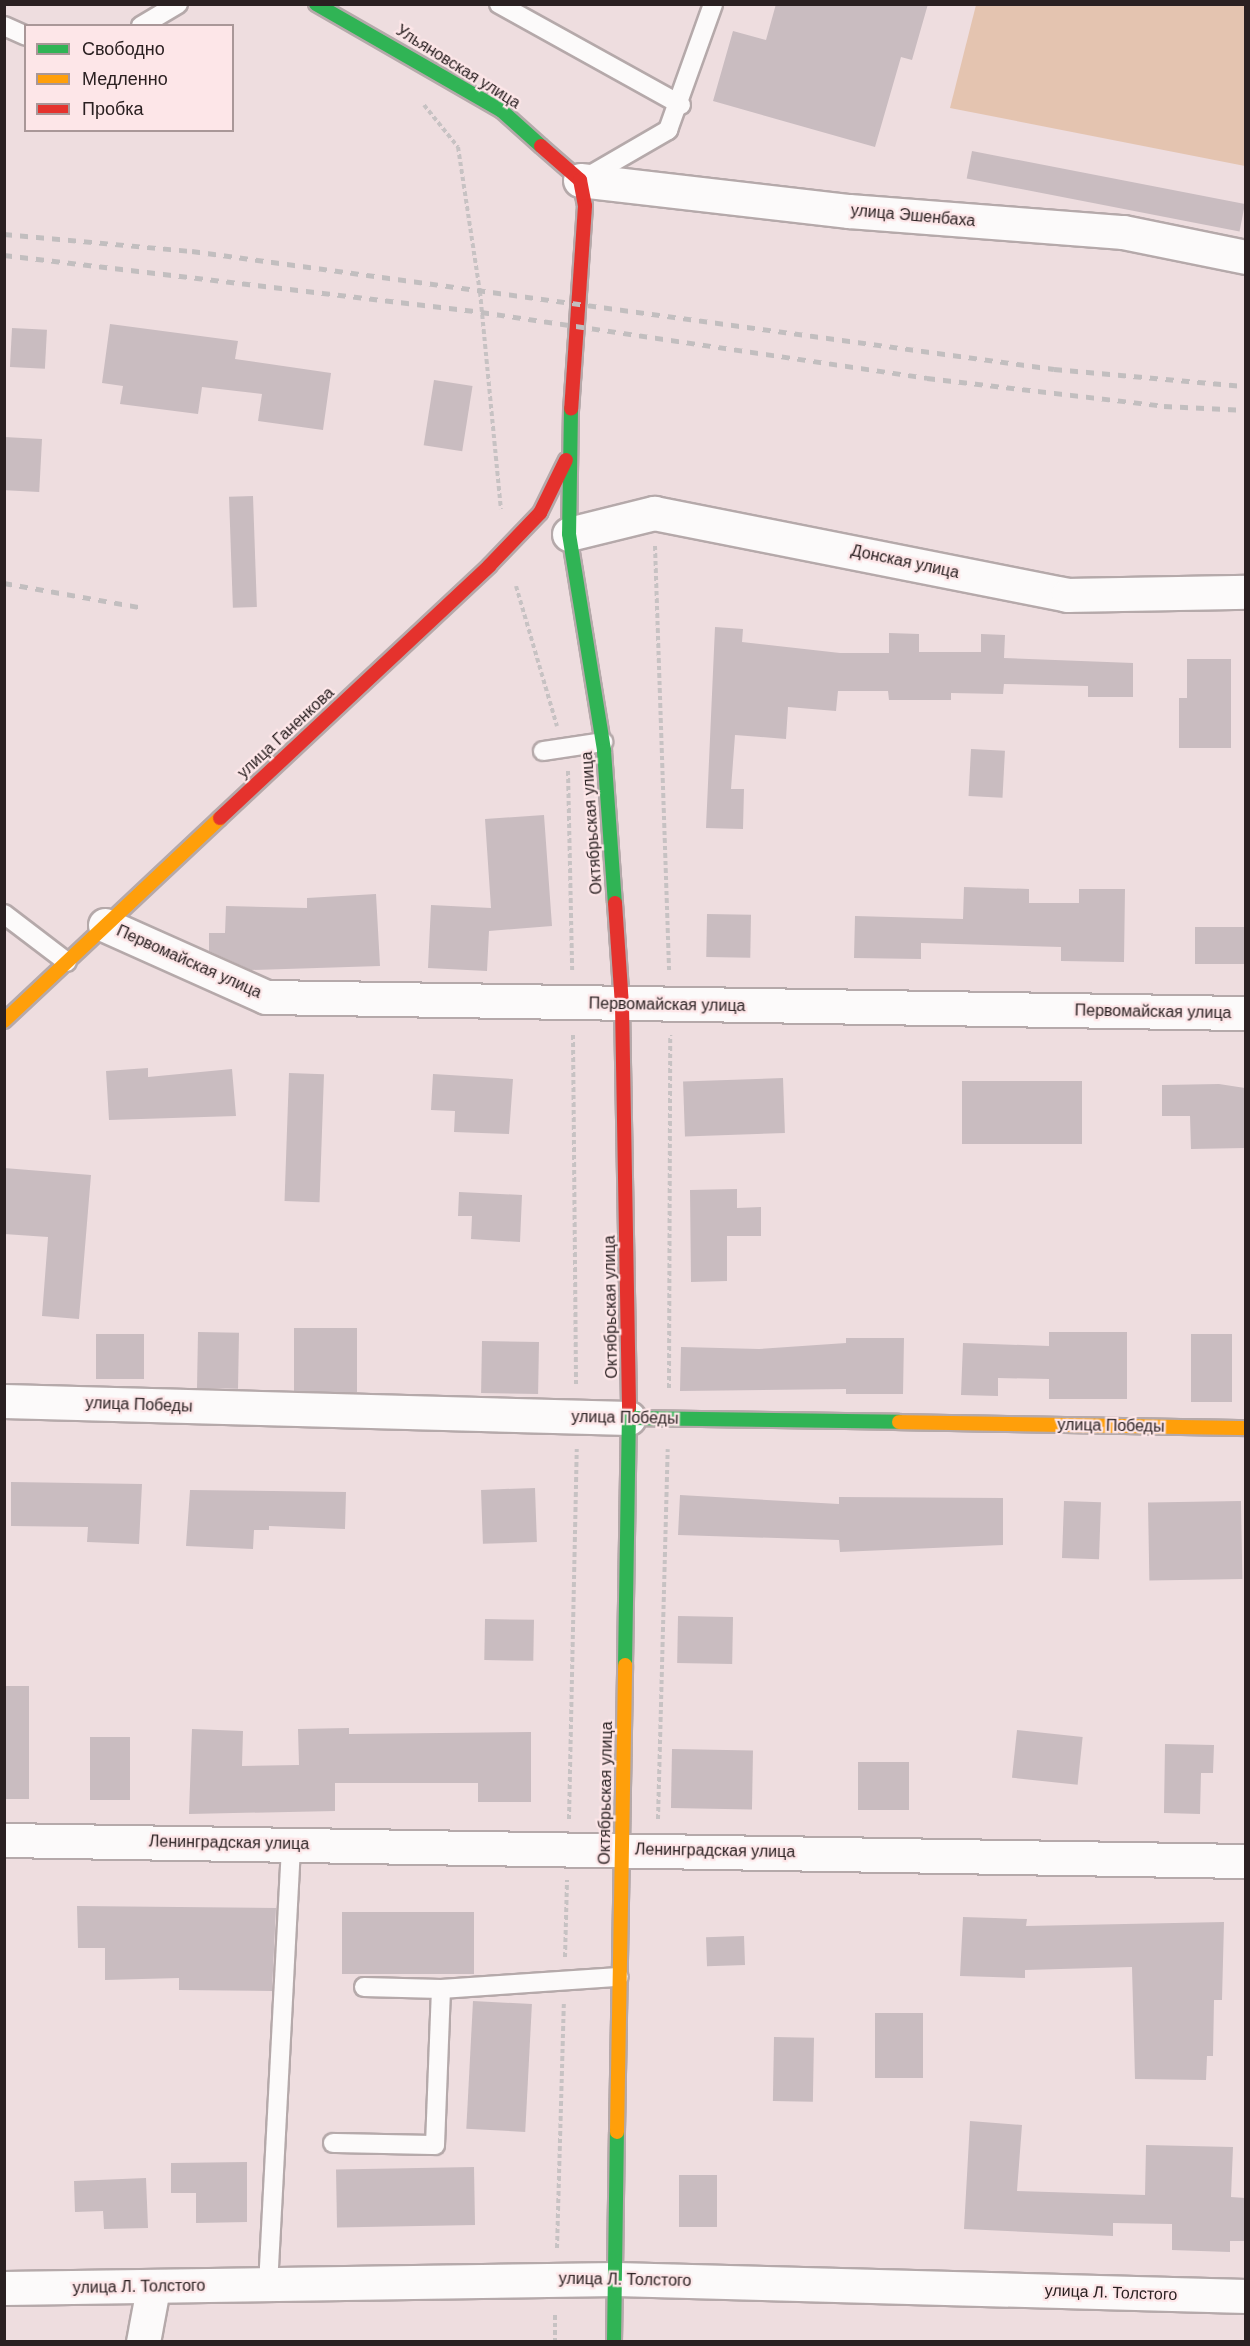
<!DOCTYPE html>
<meta charset="utf-8">
<style>
body{margin:0}
#map{position:relative;width:1250px;height:2346px;overflow:hidden;background:#eedddf;font-family:Helvetica,sans-serif}
div>[style]{position:absolute}
.green>*{inset:0;background:#e4c4b0}
.building>*{inset:0;background:#c9bcc0;transform-origin:0 0}
.path>*{height:4px;margin-top:-2px;transform-origin:0;background:repeating-linear-gradient(90deg,#c7c2c3 0 4.5px,transparent 0 7.5px)}
.roads{filter:drop-shadow(2px 0 #b5a9aa) drop-shadow(-2px 0 #b5a9aa) drop-shadow(0 2px #b5a9aa) drop-shadow(0 -2px #b5a9aa)}
.lane>*{height:18px;margin:-9px;padding:0 9px;transform-origin:9px;border-radius:9px;background:#fcfafa}
.street>*{height:33px;margin:-16.5px;padding:0 16.5px;transform-origin:16.5px;border-radius:16.5px;background:#fcfafa}
.fast>*{height:14px;margin:-7px;padding:0 7px;transform-origin:7px;border-radius:7px;background:#30b455}
.slow>*{height:14px;margin:-7px;padding:0 7px;transform-origin:7px;border-radius:7px;background:#ff9f0a}
.jam>*{height:14px;margin:-7px;padding:0 7px;transform-origin:7px;border-radius:7px;background:#e5322d}
.rail>*{height:4.5px;margin-top:-2.25px;transform-origin:0;background:repeating-linear-gradient(90deg,#c2bebf 0 8px,transparent 0 16px)}
span{translate:-50% -50%;white-space:nowrap;text-align:center;line-height:1.15;-webkit-text-stroke:4.5px #fde6e8;paint-order:stroke}
.street-label{font-size:16px;color:#2a2021}
.frame{position:absolute;inset:0;border:6px solid #2a2021;pointer-events:none}
.legend{position:absolute;left:24px;top:24px;width:210px;height:108px;box-sizing:border-box;background:#fde6e8;border:2px solid #a99798;margin:0;padding:8px 10px;list-style:none;font-size:18px;color:#2a2021}
.legend li{display:flex;align-items:center;gap:12px;height:30px}
.legend b{width:30px;border:2px solid #a99798}
</style>
<div id="map">
<div class="green">
<div style="clip-path:polygon(976px 5px,1245px 5px,1245px 166px,950px 108px)"></div>
</div>
<div class="building">
<div style="clip-path:polygon(776px 4px,928px 4px,912px 60px,901px 57px,875px 147px,713px 101px,733px 31px,766px 40px)"></div>
<div style="left:972px;top:151px;width:278px;height:28px;rotate:11deg"></div>
<div style="clip-path:polygon(110px 324px,238px 341px,235px 359px,331px 373px,323px 430px,258px 421px,262px 394px,202px 387px,198px 414px,120px 404px,123px 386px,102px 383px)"></div>
<div style="left:12px;top:328px;width:35px;height:39px;rotate:3deg"></div>
<div style="left:434px;top:380px;width:39px;height:66px;rotate:9deg"></div>
<div style="left:42px;top:439px;width:53px;height:38px;rotate:93deg"></div>
<div style="left:253px;top:496px;width:111px;height:24px;rotate:88deg"></div>
<div style="clip-path:polygon(715px 627px,743px 629px,742px 642px,840px 653px,889px 653px,889px 633px,919px 634px,919px 652px,981px 652px,981px 634px,1005px 635px,1004px 658px,1133px 663px,1133px 697px,1088px 697px,1088px 686px,1004px 684px,1003px 694px,951px 693px,951px 700px,889px 700px,888px 691px,838px 691px,836px 711px,788px 707px,786px 739px,735px 735px,731px 789px,744px 789px,743px 829px,706px 828px)"></div>
<div style="clip-path:polygon(1187px 659px,1231px 659px,1231px 748px,1179px 748px,1179px 698px,1187px 698px)"></div>
<div style="left:971px;top:749px;width:34px;height:47px;rotate:3deg"></div>
<div style="clip-path:polygon(544px 815px,552px 926px,489px 931px,487px 971px,428px 968px,431px 905px,491px 908px,485px 819px)"></div>
<div style="clip-path:polygon(964px 887px,1029px 889px,1029px 903px,1079px 903px,1079px 889px,1125px 889px,1124px 962px,1061px 961px,1061px 947px,921px 943px,921px 959px,854px 958px,855px 916px,963px 919px)"></div>
<div style="clip-path:polygon(376px 894px,380px 966px,251px 970px,209px 951px,209px 933px,225px 933px,226px 906px,307px 908px,307px 898px)"></div>
<div style="left:707px;top:914px;width:44px;height:43px;rotate:1deg"></div>
<div style="left:1195px;top:927px;width:50px;height:37px"></div>
<div style="clip-path:polygon(148px 1068px,148px 1077px,232px 1069px,236px 1116px,109px 1120px,106px 1071px)"></div>
<div style="left:289px;top:1073px;width:35px;height:128px;rotate:2deg"></div>
<div style="clip-path:polygon(433px 1074px,513px 1079px,509px 1134px,454px 1132px,455px 1111px,431px 1110px)"></div>
<div style="left:783px;top:1078px;width:55px;height:100px;rotate:88deg"></div>
<div style="left:962px;top:1081px;width:120px;height:63px"></div>
<div style="clip-path:polygon(1219px 1084px,1245px 1088px,1245px 1148px,1191px 1149px,1190px 1116px,1162px 1116px,1162px 1085px)"></div>
<div style="clip-path:polygon(4px 1168px,91px 1175px,79px 1319px,42px 1316px,48px 1237px,4px 1234px)"></div>
<div style="clip-path:polygon(737px 1189px,737px 1208px,761px 1207px,761px 1236px,727px 1236px,727px 1281px,691px 1282px,690px 1190px)"></div>
<div style="clip-path:polygon(459px 1192px,522px 1195px,520px 1242px,471px 1239px,472px 1216px,458px 1216px)"></div>
<div style="left:357px;top:1328px;width:64px;height:63px;rotate:90deg"></div>
<div style="left:198px;top:1332px;width:41px;height:56px;rotate:1deg"></div>
<div style="clip-path:polygon(1049px 1332px,1127px 1332px,1127px 1399px,1049px 1399px,1049px 1379px,998px 1378px,998px 1396px,961px 1395px,963px 1343px,1049px 1346px)"></div>
<div style="left:96px;top:1334px;width:48px;height:45px"></div>
<div style="left:1191px;top:1334px;width:41px;height:68px"></div>
<div style="clip-path:polygon(846px 1338px,904px 1338px,903px 1394px,846px 1394px,846px 1389px,680px 1391px,681px 1347px,759px 1349px,846px 1343px)"></div>
<div style="left:482px;top:1341px;width:57px;height:52px;rotate:1deg"></div>
<div style="clip-path:polygon(11px 1482px,142px 1484px,139px 1544px,87px 1542px,88px 1527px,11px 1526px)"></div>
<div style="left:535px;top:1488px;width:54px;height:54px;rotate:88deg"></div>
<div style="clip-path:polygon(190px 1490px,346px 1492px,345px 1529px,269px 1526px,269px 1530px,254px 1530px,253px 1549px,186px 1546px)"></div>
<div style="clip-path:polygon(680px 1495px,839px 1504px,839px 1497px,1003px 1498px,1003px 1545px,840px 1552px,839px 1540px,678px 1535px)"></div>
<div style="left:1064px;top:1501px;width:37px;height:57px;rotate:2deg"></div>
<div style="left:1241px;top:1501px;width:78px;height:93px;rotate:89deg"></div>
<div style="left:678px;top:1616px;width:55px;height:47px;rotate:1deg"></div>
<div style="left:485px;top:1619px;width:49px;height:41px;rotate:1deg"></div>
<div style="left:4px;top:1686px;width:25px;height:113px"></div>
<div style="clip-path:polygon(349px 1728px,349px 1734px,531px 1732px,531px 1802px,478px 1802px,478px 1783px,335px 1783px,335px 1811px,189px 1814px,192px 1729px,243px 1731px,242px 1766px,299px 1765px,298px 1729px)"></div>
<div style="left:1017px;top:1730px;width:66px;height:48px;rotate:6deg"></div>
<div style="left:90px;top:1737px;width:40px;height:63px"></div>
<div style="clip-path:polygon(1165px 1744px,1214px 1745px,1213px 1773px,1201px 1773px,1200px 1814px,1164px 1813px)"></div>
<div style="left:672px;top:1749px;width:81px;height:59px;rotate:1deg"></div>
<div style="left:858px;top:1762px;width:51px;height:48px"></div>
<div style="clip-path:polygon(77px 1906px,276px 1908px,272px 1991px,179px 1990px,179px 1978px,105px 1980px,105px 1948px,78px 1948px)"></div>
<div style="left:342px;top:1912px;width:132px;height:62px"></div>
<div style="clip-path:polygon(963px 1917px,1027px 1919px,1026px 1926px,1224px 1922px,1222px 2000px,1214px 2000px,1213px 2056px,1207px 2056px,1206px 2080px,1135px 2079px,1132px 1967px,1025px 1970px,1025px 1978px,960px 1976px)"></div>
<div style="left:744px;top:1936px;width:29px;height:38px;rotate:88deg"></div>
<div style="left:473px;top:2001px;width:59px;height:128px;rotate:3deg"></div>
<div style="left:875px;top:2013px;width:48px;height:65px"></div>
<div style="left:774px;top:2037px;width:40px;height:64px;rotate:1deg"></div>
<div style="clip-path:polygon(970px 2121px,1022px 2125px,1017px 2191px,1145px 2195px,1146px 2145px,1233px 2147px,1231px 2197px,1245px 2198px,1245px 2241px,1230px 2241px,1230px 2252px,1172px 2250px,1172px 2224px,1113px 2223px,1113px 2236px,964px 2229px)"></div>
<div style="clip-path:polygon(247px 2162px,247px 2222px,196px 2223px,196px 2193px,171px 2193px,171px 2163px)"></div>
<div style="left:474px;top:2167px;width:58px;height:138px;rotate:89deg"></div>
<div style="left:679px;top:2175px;width:38px;height:52px"></div>
<div style="clip-path:polygon(146px 2178px,148px 2228px,104px 2229px,103px 2211px,75px 2212px,74px 2181px)"></div>
</div>
<div class="path">
<div style="left:424px;top:105px;width:54px;rotate:51deg"></div>
<div style="left:458px;top:147px;width:147px;rotate:81.4deg"></div>
<div style="left:480px;top:292px;width:218px;rotate:84.5deg"></div>
<div style="left:655px;top:546px;width:425px;rotate:88.1deg"></div>
<div style="left:516px;top:586px;width:146px;rotate:73.7deg"></div>
<div style="left:568px;top:771px;width:199px;rotate:88.8deg"></div>
<div style="left:573px;top:1035px;width:349px;rotate:89.5deg"></div>
<div style="left:669px;top:1388px;width:353px;rotate:-89.8deg"></div>
<div style="left:569px;top:1819px;width:370px;rotate:-88.8deg"></div>
<div style="left:658px;top:1819px;width:370px;rotate:-88.5deg"></div>
<div style="left:565px;top:1957px;width:77px;rotate:-88.5deg"></div>
<div style="left:557px;top:2248px;width:245px;rotate:-88.4deg"></div>
<div style="left:555px;top:2342px;width:30px;rotate:-90deg"></div>
</div>
<div class="roads">
<div class="lane">
<div style="left:499px;top:4px;width:208px;rotate:29deg"></div>
<div style="left:4px;top:26px;width:24px;rotate:24deg"></div>
<div style="left:141px;top:26px;width:43px;rotate:-30.7deg"></div>
<div style="left:587px;top:177px;width:94px;rotate:-30.1deg"></div>
<div style="left:668px;top:130px;width:134px;rotate:-70.3deg"></div>
<div style="left:543px;top:751px;width:61px;rotate:-8.5deg"></div>
<div style="left:4px;top:914px;width:79px;rotate:37.3deg"></div>
<div style="left:364px;top:1987px;width:77px;rotate:1.5deg"></div>
<div style="left:441px;top:1989px;width:178px;rotate:-3.9deg"></div>
<div style="left:333px;top:2143px;width:102px;rotate:1.1deg"></div>
<div style="left:435px;top:2145px;width:156px;rotate:-87.8deg"></div>
<div style="left:268px;top:2286px;width:443px;rotate:-87deg"></div>
</div>
<div class="street">
<div style="left:580px;top:180px;width:271px;rotate:6.6deg"></div>
<div style="left:849px;top:211px;width:275px;rotate:4.4deg"></div>
<div style="left:1123px;top:232px;width:126px;rotate:11.5deg"></div>
<div style="left:569px;top:534px;width:88px;rotate:-13.9deg"></div>
<div style="left:654px;top:513px;width:422px;rotate:11.2deg"></div>
<div style="left:1068px;top:595px;width:178px;rotate:-1deg"></div>
<div style="left:105px;top:925px;width:176px;rotate:24.1deg"></div>
<div style="left:266px;top:997px;width:980px;rotate:0.94deg"></div>
<div style="left:4px;top:1401px;width:625px;rotate:1.56deg"></div>
<div style="left:4px;top:1840px;width:1242px;rotate:0.97deg"></div>
<div style="left:4px;top:2288px;width:612px;rotate:-0.84deg"></div>
<div style="left:616px;top:2279px;width:630px;rotate:1.55deg"></div>
<div style="left:143px;top:2342px;width:55px;rotate:-79.5deg"></div>
</div>
<div class="fast">
<div style="left:316px;top:4px;width:215px;rotate:29.9deg"></div>
<div style="left:502px;top:111px;width:52px;rotate:41.9deg"></div>
<div style="left:571px;top:409px;width:125px;rotate:90.9deg"></div>
<div style="left:569px;top:534px;width:220px;rotate:80.8deg"></div>
<div style="left:604px;top:751px;width:152px;rotate:85.9deg"></div>
<div style="left:629px;top:1418px;width:270px;rotate:0.8deg"></div>
<div style="left:625px;top:1665px;width:258px;rotate:-89.1deg"></div>
<div style="left:614px;top:2342px;width:210px;rotate:-89.2deg"></div>
</div>
<div class="slow">
<div style="left:4px;top:1021px;width:296px;rotate:-43.2deg"></div>
<div style="left:899px;top:1422px;width:347px;rotate:1deg"></div>
<div style="left:617px;top:2132px;width:467px;rotate:-89deg"></div>
</div>
<div class="jam">
<div style="left:541px;top:146px;width:52px;rotate:41.1deg"></div>
<div style="left:580px;top:180px;width:26px;rotate:79deg"></div>
<div style="left:585px;top:206px;width:203px;rotate:93.9deg"></div>
<div style="left:220px;top:818px;width:369px;rotate:-43.1deg"></div>
<div style="left:489px;top:566px;width:74px;rotate:-46.1deg"></div>
<div style="left:540px;top:513px;width:59px;rotate:-63.9deg"></div>
<div style="left:615px;top:903px;width:102px;rotate:86.1deg"></div>
<div style="left:622px;top:1005px;width:402px;rotate:89deg"></div>
</div>
</div>
<div class="rail">
<div style="left:4px;top:234px;width:189px;rotate:5.2deg"></div>
<div style="left:192px;top:251px;width:870px;rotate:7.79deg"></div>
<div style="left:1054px;top:369px;width:193px;rotate:5.1deg"></div>
<div style="left:4px;top:255px;width:480px;rotate:6.8deg"></div>
<div style="left:481px;top:312px;width:451px;rotate:8.4deg"></div>
<div style="left:927px;top:378px;width:239px;rotate:6.7deg"></div>
<div style="left:1164px;top:406px;width:82px;rotate:2.8deg"></div>
<div style="left:4px;top:583px;width:142px;rotate:10.1deg"></div>
</div>
<div class="street-label">
<span style="left:458px;top:67px;rotate:32deg">Ульяновская улица</span>
<span style="left:913px;top:216px;rotate:5deg">улица Эшенбаха</span>
<span style="left:905px;top:562px;rotate:12deg">Донская улица</span>
<span style="left:286px;top:733px;rotate:-43deg">улица Ганенкова</span>
<span style="left:592px;top:823px;rotate:-94deg">Октябрьская улица</span>
<span style="left:189px;top:962px;rotate:24deg">Первомайская улица</span>
<span style="left:667px;top:1005px;rotate:1deg">Первомайская улица</span>
<span style="left:1153px;top:1012px;rotate:1deg">Первомайская улица</span>
<span style="left:611px;top:1307px;rotate:-91deg">Октябрьская улица</span>
<span style="left:139px;top:1405px;rotate:2deg">улица Победы</span>
<span style="left:625px;top:1418px;rotate:1deg">улица Победы</span>
<span style="left:1111px;top:1426px;rotate:1deg">улица Победы</span>
<span style="left:606px;top:1793px;rotate:-89deg">Октябрьская улица</span>
<span style="left:229px;top:1843px;rotate:1deg">Ленинградская улица</span>
<span style="left:715px;top:1851px;rotate:1deg">Ленинградская улица</span>
<span style="left:625px;top:2280px;rotate:1deg">улица Л. Толстого</span>
<span style="left:139px;top:2287px;rotate:-1deg">улица Л. Толстого</span>
<span style="left:1111px;top:2293px;rotate:2deg">улица Л. Толстого</span>
</div>
<div class="frame"></div>
<ul class="legend">
<li><b style="height:8px;background:#30b455"></b>Свободно</li>
<li><b style="height:8px;background:#ff9f0a"></b>Медленно</li>
<li><b style="height:8px;background:#e5322d"></b>Пробка</li>
</ul>
</div>
